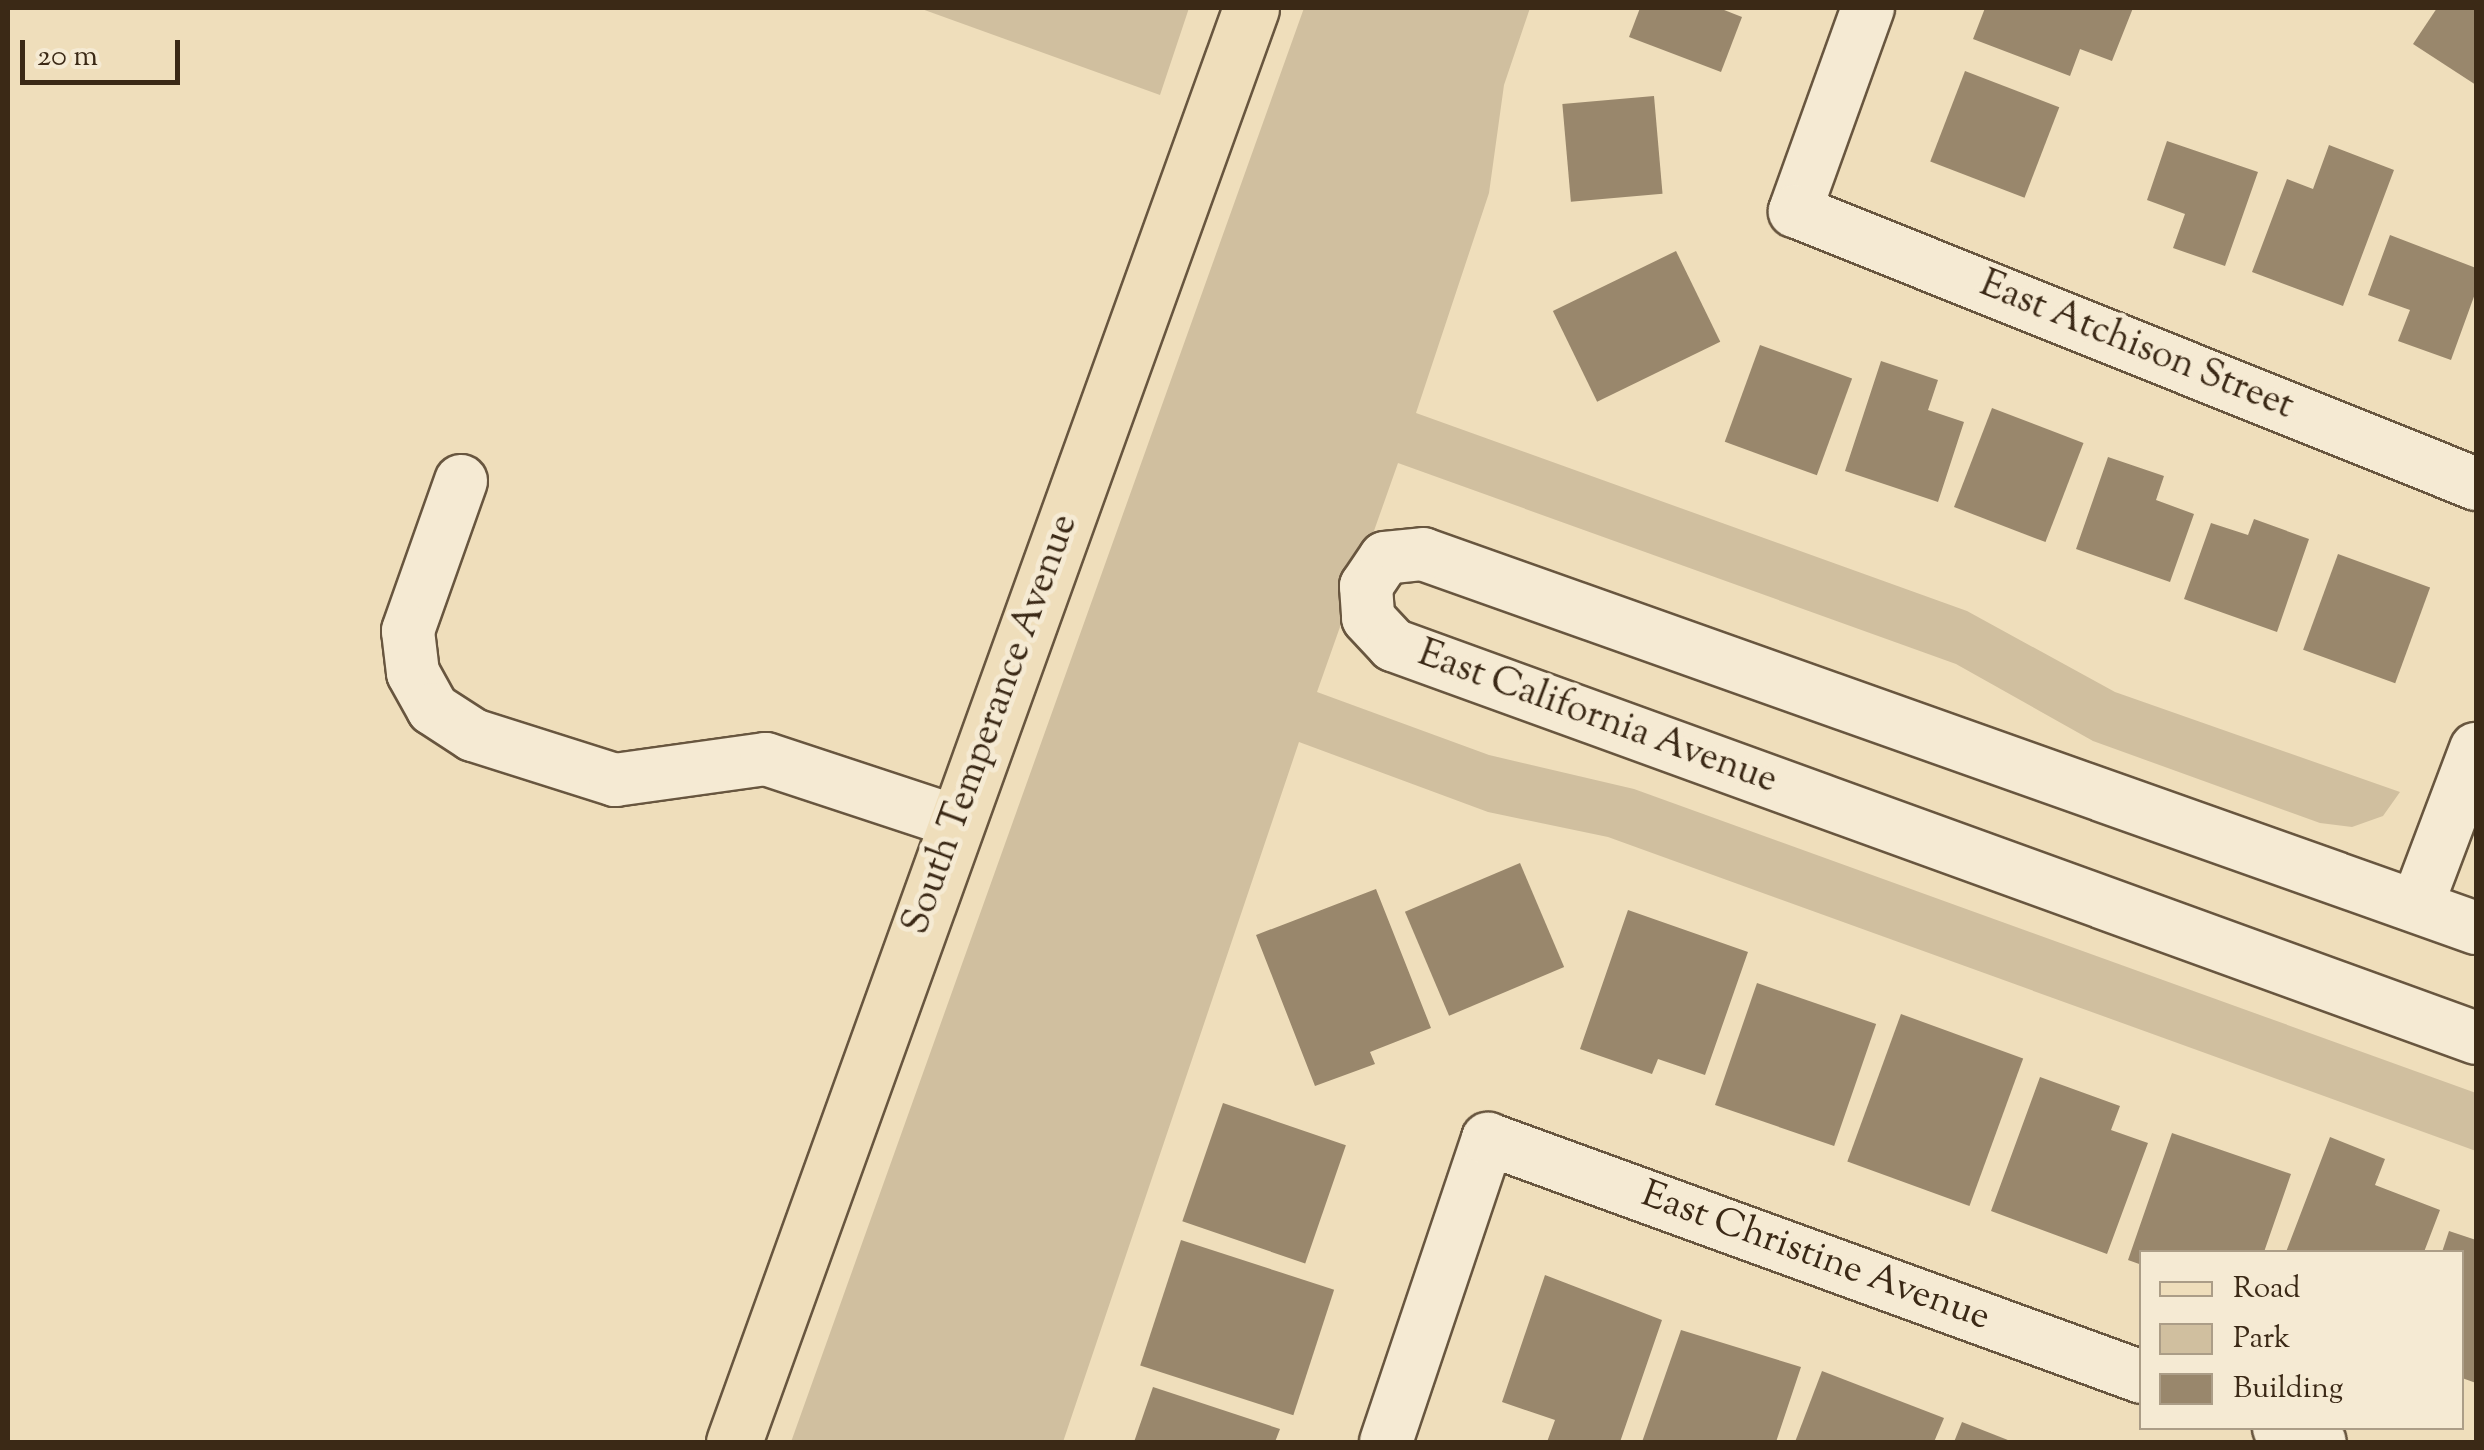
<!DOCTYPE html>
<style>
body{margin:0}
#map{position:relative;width:2484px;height:1450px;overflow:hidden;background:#efdebb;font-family:"Sorts Mill Goudy",serif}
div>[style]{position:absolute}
.green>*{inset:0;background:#d0bf9f}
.building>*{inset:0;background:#99876c;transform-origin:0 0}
.roads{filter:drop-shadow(2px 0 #68563f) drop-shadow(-2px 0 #68563f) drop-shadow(0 2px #68563f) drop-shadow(0 -2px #68563f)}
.minor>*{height:52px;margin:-26px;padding:0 26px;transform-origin:26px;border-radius:26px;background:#f5ead3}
.major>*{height:55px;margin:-27.5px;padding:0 27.5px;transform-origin:27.5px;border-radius:27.5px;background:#efdebb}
span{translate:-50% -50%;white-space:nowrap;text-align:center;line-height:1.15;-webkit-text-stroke:10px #f5ead3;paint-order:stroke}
.street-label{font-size:38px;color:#3b2916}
.frame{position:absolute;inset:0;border:10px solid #3b2916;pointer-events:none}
.legend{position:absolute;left:2139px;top:1250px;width:325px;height:180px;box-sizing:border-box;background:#f5ead3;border:2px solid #ab9d87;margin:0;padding:12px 18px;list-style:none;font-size:30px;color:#3b2916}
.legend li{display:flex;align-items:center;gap:20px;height:50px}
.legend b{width:50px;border:2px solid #ab9d87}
.scale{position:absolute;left:20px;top:40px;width:160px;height:45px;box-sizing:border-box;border:5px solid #3b2916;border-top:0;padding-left:12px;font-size:30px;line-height:35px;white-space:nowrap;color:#3b2916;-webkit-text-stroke:8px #f5ead3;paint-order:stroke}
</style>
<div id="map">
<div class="green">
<div style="clip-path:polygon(919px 8px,1189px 8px,1160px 95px)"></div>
<div style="clip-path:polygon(1304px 8px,1530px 8px,1504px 85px,1489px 193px,1416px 413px,1967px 611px,2115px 692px,2400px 792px,2383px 816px,2352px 827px,2320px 823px,2093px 741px,1956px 664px,1398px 463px,1317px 692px,1489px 755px,1634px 789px,2476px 1093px,2476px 1151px,1608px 837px,1488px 812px,1299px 742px,1063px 1442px,791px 1442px)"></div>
</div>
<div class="building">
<div style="clip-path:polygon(1640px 8px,1719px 8px,1742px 17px,1721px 72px,1629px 37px)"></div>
<div style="clip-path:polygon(1985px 8px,2133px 8px,2112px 61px,2080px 49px,2070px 76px,1973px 39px)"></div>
<div style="clip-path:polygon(2437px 8px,2476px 8px,2476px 85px,2413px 44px)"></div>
<div style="left:1965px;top:71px;width:101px;height:97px;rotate:21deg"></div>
<div style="left:1654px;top:96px;width:98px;height:92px;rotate:85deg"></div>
<div style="clip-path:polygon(2167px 141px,2258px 172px,2225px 266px,2173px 248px,2185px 214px,2147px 200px)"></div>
<div style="clip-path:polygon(2329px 145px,2394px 170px,2343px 306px,2252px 272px,2287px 179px,2313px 189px)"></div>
<div style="clip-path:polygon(2390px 235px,2476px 268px,2476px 291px,2451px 360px,2398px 341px,2410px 310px,2368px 295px)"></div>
<div style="left:1676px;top:251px;width:101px;height:137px;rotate:64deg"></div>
<div style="left:1760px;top:345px;width:98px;height:103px;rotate:20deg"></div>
<div style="clip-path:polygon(1881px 361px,1938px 380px,1928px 410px,1964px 422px,1938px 502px,1845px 471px)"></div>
<div style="left:1992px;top:408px;width:98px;height:106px;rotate:21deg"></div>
<div style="clip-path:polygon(2108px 457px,2164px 476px,2156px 500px,2194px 514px,2170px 582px,2076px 549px)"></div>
<div style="clip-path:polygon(2254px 519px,2309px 539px,2277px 632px,2184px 599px,2211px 523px,2248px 535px)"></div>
<div style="left:2338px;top:554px;width:98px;height:102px;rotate:20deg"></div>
<div style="left:1520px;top:863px;width:113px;height:125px;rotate:67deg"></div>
<div style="clip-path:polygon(1376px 889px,1431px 1028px,1370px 1052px,1375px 1064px,1315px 1086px,1256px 935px)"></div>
<div style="clip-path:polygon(1628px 910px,1748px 952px,1705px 1075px,1658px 1059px,1652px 1074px,1580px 1049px)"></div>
<div style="left:1757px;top:983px;width:126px;height:129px;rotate:19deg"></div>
<div style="left:1901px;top:1014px;width:130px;height:157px;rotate:20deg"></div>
<div style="clip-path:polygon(2040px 1077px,2120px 1106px,2111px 1130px,2148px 1143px,2107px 1254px,1991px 1211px)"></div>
<div style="left:1223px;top:1103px;width:130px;height:125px;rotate:19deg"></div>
<div style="clip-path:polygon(2172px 1133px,2291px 1174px,2264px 1252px,2142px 1252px,2142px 1265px,2128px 1260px)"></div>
<div style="clip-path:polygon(2330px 1137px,2385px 1159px,2375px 1185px,2440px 1210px,2424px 1252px,2286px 1252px)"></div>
<div style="clip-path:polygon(2449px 1231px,2476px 1240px,2476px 1383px,2462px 1378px,2462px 1252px,2442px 1252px)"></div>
<div style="left:1181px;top:1240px;width:161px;height:132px;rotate:18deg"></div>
<div style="clip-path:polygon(1545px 1275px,1662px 1320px,1620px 1442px,1547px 1442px,1555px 1420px,1502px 1402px)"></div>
<div style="clip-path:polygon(1681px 1330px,1801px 1367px,1776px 1442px,1642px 1442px)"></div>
<div style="clip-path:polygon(1822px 1371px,1944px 1418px,1934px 1442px,1795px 1442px)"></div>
<div style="clip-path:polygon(1153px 1387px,1280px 1429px,1275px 1442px,1134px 1442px)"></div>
<div style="clip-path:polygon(1962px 1422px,2013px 1442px,1954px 1442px)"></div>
</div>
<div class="roads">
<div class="minor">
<div style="left:1868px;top:8px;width:216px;rotate:109.8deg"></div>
<div style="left:1795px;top:211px;width:734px;rotate:21.84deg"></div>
<div style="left:461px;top:481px;width:159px;rotate:109.5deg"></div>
<div style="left:408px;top:631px;width:42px;rotate:83.2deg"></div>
<div style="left:413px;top:673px;width:41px;rotate:60.9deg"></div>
<div style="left:433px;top:709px;width:48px;rotate:33deg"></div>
<div style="left:473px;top:735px;width:149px;rotate:17.6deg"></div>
<div style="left:615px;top:780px;width:152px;rotate:-7.9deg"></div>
<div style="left:766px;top:759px;width:201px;rotate:18.3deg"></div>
<div style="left:2417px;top:905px;width:167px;rotate:-69.3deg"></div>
<div style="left:2476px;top:928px;width:1117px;rotate:-160.45deg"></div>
<div style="left:1423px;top:554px;width:38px;rotate:174deg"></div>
<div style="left:1385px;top:558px;width:34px;rotate:124deg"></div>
<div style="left:1366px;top:586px;width:32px;rotate:86deg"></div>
<div style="left:1368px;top:618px;width:37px;rotate:47deg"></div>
<div style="left:1393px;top:645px;width:1152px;rotate:19.94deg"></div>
<div style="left:2279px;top:1428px;width:43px;rotate:18.9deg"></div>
<div style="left:1386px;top:1442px;width:320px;rotate:-71.4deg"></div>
<div style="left:1488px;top:1139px;width:696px;rotate:20deg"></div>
</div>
<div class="major">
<div style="left:734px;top:1442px;width:1524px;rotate:-70.17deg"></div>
</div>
</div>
<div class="street-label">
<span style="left:2136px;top:347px;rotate:22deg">East Atchison Street</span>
<span style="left:1597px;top:719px;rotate:20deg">East California Avenue</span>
<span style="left:992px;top:725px;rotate:-70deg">South Temperance Avenue</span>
<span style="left:1815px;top:1258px;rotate:20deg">East Christine Avenue</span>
</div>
<div class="frame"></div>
<ul class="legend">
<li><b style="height:12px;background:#efdebb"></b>Road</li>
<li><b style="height:28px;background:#d0bf9f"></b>Park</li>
<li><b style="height:28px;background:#99876c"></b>Building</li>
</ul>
<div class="scale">20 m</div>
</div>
